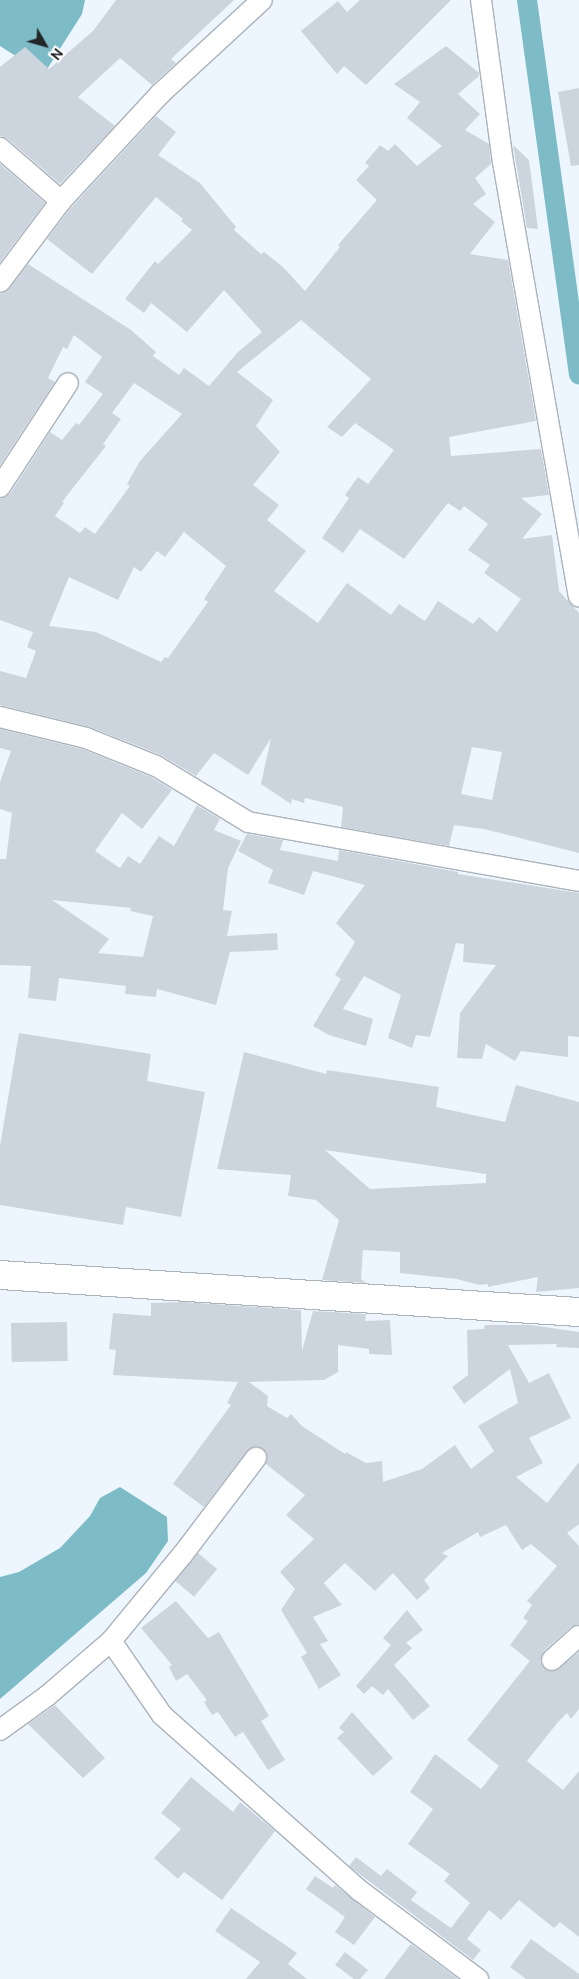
<!DOCTYPE html>
<style>
body{margin:0}
#map{position:relative;width:579px;height:1979px;overflow:hidden;background:#edf6fe;font-family:Ubuntu,sans-serif}
div>[style]{position:absolute}
.water>*{inset:0;background:#7dbcc7}
.canal>*{height:20px;margin:-10px;padding:0 10px;transform-origin:10px;border-radius:10px;background:#7dbcc7}
.building>*{inset:0;background:#ccd5dd;transform-origin:0 0}
.roads{filter:drop-shadow(1px 0 #abb3bb) drop-shadow(-1px 0 #abb3bb) drop-shadow(0 1px #abb3bb) drop-shadow(0 -1px #abb3bb)}
.street>*{height:20px;margin:-10px;padding:0 10px;transform-origin:10px;border-radius:10px;background:#fff}
.secondary>*{height:28px;margin:-14px;padding:0 14px;transform-origin:14px;border-radius:14px;background:#fff}
span{translate:-50% -50%;white-space:nowrap;text-align:center;line-height:1.15;-webkit-text-stroke:4px #fff;paint-order:stroke}
.north{position:absolute;left:20px;top:20px;width:50px;height:50px;-webkit-text-stroke:4px #fff;paint-order:stroke;rotate:128deg;font-size:14px;font-weight:700;line-height:20px;text-align:center;color:#222629}
.north::after{content:'';display:block;margin:auto;width:18px;height:22px;background:#222629;clip-path:polygon(50% 0,100% 100%,50% 72%,0 100%)}
</style>
<div id="map">
<div class="water">
<div style="clip-path:polygon(0 0,85px 0,82px 14px,44px 74px,0 46px)"></div>
<div style="clip-path:polygon(120px 1487px,167px 1517px,168px 1541px,146px 1573px,0 1699px,0 1577px,19px 1572px,60px 1548px,90px 1516px,100px 1498px)"></div>
</div>
<div class="canal">
<div style="left:527px;top:0;width:378px;rotate:82.1deg"></div>
</div>
<div class="building">
<div style="clip-path:polygon(116px 0,234px 0,171px 59px,176px 63px,152px 85px,120px 58px,78px 97px,115px 126px,60px 184px,8px 139px,0 136px,0 67px,25px 47px,49px 69px,93px 31px)"></div>
<div style="clip-path:polygon(360px 0,451px 0,366px 85px,344px 66px,337px 74px,301px 31px,338px 1px,347px 12px)"></div>
<div style="clip-path:polygon(evenodd,446px 46px,479px 73px,479px 76px,458px 94px,480px 114px,465px 130px,489px 144px,491px 164px,475px 178px,486px 194px,473px 204px,495px 222px,470px 254px,508px 260px,536px 421px,449px 437px,451px 456px,541px 449px,549px 495px,521px 498px,542px 514px,522px 539px,552px 535px,559px 591px,579px 613px,579px 853px,484px 829px,454px 825px,449px 846px,341px 827px,343px 807px,305px 798px,304px 803px,292px 799px,291px 804px,261px 784px,271px 738px,248px 775px,214px 753px,196px 776px,161px 755px,90px 727px,0 705px,0 671px,26px 678px,36px 651px,27px 647px,33px 632px,0 620px,0 499px,10px 494px,50px 432px,62px 440px,76px 423px,79px 425px,103px 394px,85px 382px,102px 357px,74px 335px,67px 349px,63px 347px,48px 378px,55px 382px,0 465px,0 294px,9px 289px,28px 264px,131px 330px,156px 352px,153px 356px,179px 375px,184px 368px,209px 386px,237px 353px,262px 332px,224px 290px,187px 332px,151px 303px,144px 313px,125px 299px,155px 261px,158px 264px,192px 230px,181px 221px,183px 219px,156px 197px,92px 274px,47px 239px,70px 209px,156px 116px,176px 132px,158px 155px,200px 183px,236px 227px,234px 230px,261px 254px,264px 252px,283px 267px,305px 291px,340px 247px,338px 245px,377px 200px,356px 180px,369px 166px,365px 163px,380px 145px,388px 151px,395px 144px,417px 166px,442px 146px,407px 118px,420px 102px,394px 84px,446px 46px,301px 320px,371px 379px,327px 427px,342px 437px,355px 423px,394px 450px,368px 484px,358px 477px,345px 495px,349px 498px,322px 538px,343px 553px,360px 529px,404px 559px,448px 503px,460px 511px,464px 506px,488px 524px,468px 550px,490px 565px,484px 573px,521px 599px,497px 632px,479px 617px,473px 624px,438px 601px,425px 621px,399px 604px,391px 615px,347px 583px,318px 623px,274px 591px,306px 551px,267px 520px,279px 505px,253px 485px,280px 452px,256px 426px,273px 400px,237px 372px,301px 320px,446px 46px,134px 383px,182px 414px,140px 461px,127px 484px,130px 486px,95px 534px,85px 527px,80px 533px,55px 516px,64px 503px,62px 502px,106px 446px,103px 444px,121px 419px,112px 413px,134px 383px,446px 46px,184px 532px,226px 566px,204px 599px,208px 602px,168px 658px,165px 657px,161px 662px,96px 632px,49px 626px,69px 577px,118px 600px,134px 567px,141px 572px,157px 551px,165px 557px,184px 532px,446px 46px,472px 747px,502px 752px,492px 800px,461px 794px,472px 747px)"></div>
<div style="clip-path:polygon(579px 88px,579px 165px,571px 166px,558px 92px)"></div>
<div style="clip-path:polygon(513px 145px,529px 160px,538px 229px,527px 228px)"></div>
<div style="clip-path:polygon(0 164px,45px 203px,0 262px)"></div>
<div style="clip-path:polygon(evenodd,0 729px,82px 749px,151px 777px,172px 790px,142px 829px,122px 813px,95px 851px,120px 868px,128px 856px,140px 864px,159px 836px,174px 846px,197px 805px,220px 819px,214px 830px,241px 841px,228px 868px,223px 910px,232px 911px,227px 936px,277px 933px,278px 950px,230px 952px,216px 1005px,157px 989px,156px 997px,125px 994px,126px 986px,59px 978px,56px 1001px,28px 998px,31px 966px,0 965px,0 859px,6px 859px,12px 813px,0 809px,0 782px,11px 751px,0 748px,0 729px,52px 900px,131px 908px,130px 911px,153px 916px,143px 957px,98px 953px,109px 939px,52px 900px)"></div>
<div style="clip-path:polygon(247px 834px,283px 840px,280px 850px,338px 861px,339px 850px,458px 872px,458px 874px,579px 893px,579px 1037px,568px 1036px,568px 1057px,521px 1051px,515px 1061px,486px 1044px,482px 1059px,457px 1058px,460px 1013px,496px 965px,463px 962px,464px 944px,456px 943px,430px 1037px,416px 1035px,412px 1048px,388px 1038px,401px 995px,364px 976px,343px 1009px,373px 1019px,366px 1046px,329px 1035px,313px 1026px,341px 979px,335px 975px,355px 942px,336px 923px,365px 885px,313px 871px,304px 895px,268px 883px,273px 870px,238px 851px)"></div>
<div style="clip-path:polygon(19px 1033px,151px 1054px,147px 1081px,205px 1092px,181px 1217px,126px 1207px,123px 1225px,0 1205px,0 1146px)"></div>
<div style="clip-path:polygon(evenodd,244px 1052px,326px 1074px,327px 1070px,439px 1087px,436px 1107px,505px 1122px,516px 1085px,579px 1102px,579px 1288px,536px 1292px,538px 1277px,488px 1287px,488px 1284px,479px 1285px,457px 1279px,400px 1273px,400px 1252px,363px 1250px,361px 1279px,366px 1283px,322px 1280px,339px 1220px,316px 1200px,288px 1196px,291px 1175px,217px 1169px,244px 1052px,325px 1150px,486px 1174px,486px 1183px,370px 1189px,325px 1150px)"></div>
<div style="clip-path:polygon(184px 1302px,301px 1310px,302px 1351px,313px 1311px,366px 1314px,365px 1321px,390px 1320px,392px 1355px,369px 1354px,369px 1349px,338px 1345px,338px 1372px,324px 1380px,249px 1382px,268px 1396px,267px 1406px,287px 1418px,291px 1414px,302px 1426px,345px 1454px,346px 1452px,366px 1463px,382px 1461px,383px 1482px,422px 1469px,455px 1445px,471px 1469px,494px 1451px,478px 1426px,518px 1403px,510px 1369px,464px 1404px,452px 1387px,468px 1375px,467px 1330px,484px 1329px,485px 1325px,531px 1325px,579px 1332px,579px 1348px,556px 1347px,557px 1344px,508px 1345px,529px 1383px,549px 1373px,571px 1418px,529px 1438px,543px 1463px,516px 1477px,547px 1503px,579px 1462px,579px 1524px,567px 1533px,579px 1546px,579px 1624px,571px 1627px,544px 1651px,540px 1662px,548px 1671px,555px 1671px,579px 1652px,579px 1709px,571px 1719px,567px 1713px,558px 1722px,527px 1761px,563px 1790px,579px 1771px,579px 1937px,560px 1922px,554px 1928px,519px 1900px,501px 1920px,489px 1910px,467px 1939px,481px 1950px,473px 1960px,349px 1866px,356px 1857px,381px 1876px,387px 1869px,417px 1892px,411px 1900px,451px 1928px,470px 1903px,444px 1881px,450px 1874px,408px 1844px,433px 1809px,410px 1792px,435px 1754px,481px 1789px,499px 1766px,467px 1740px,530px 1661px,510px 1645px,528px 1621px,523px 1618px,532px 1605px,527px 1601px,557px 1566px,531px 1544px,522px 1550px,506px 1525px,480px 1537px,478px 1532px,442px 1553px,448px 1556px,424px 1580px,430px 1588px,417px 1600px,393px 1573px,375px 1591px,345px 1563px,324px 1583px,342px 1605px,313px 1617px,328px 1641px,320px 1644px,341px 1675px,319px 1689px,301px 1657px,307px 1653px,281px 1610px,295px 1589px,280px 1572px,314px 1539px,286px 1515px,305px 1495px,266px 1464px,267px 1453px,257px 1446px,247px 1451px,204px 1507px,173px 1484px,231px 1405px,227px 1403px,238px 1382px,113px 1375px,116px 1350px,109px 1349px,113px 1313px,151px 1316px,151px 1303px)"></div>
<div style="left:67px;top:1322px;width:39px;height:56px;rotate:89deg"></div>
<div style="left:198px;top:1553px;width:25px;height:36px;rotate:40deg"></div>
<div style="clip-path:polygon(176px 1601px,208px 1638px,219px 1632px,269px 1716px,261px 1721px,285px 1760px,268px 1770px,243px 1732px,235px 1737px,218px 1712px,212px 1715px,204px 1702px,207px 1700px,187px 1674px,176px 1681px,169px 1667px,172px 1665px,141px 1628px)"></div>
<div style="clip-path:polygon(407px 1610px,423px 1630px,406px 1643px,412px 1648px,394px 1665px,430px 1706px,413px 1720px,388px 1689px,383px 1695px,372px 1686px,364px 1694px,356px 1686px,391px 1645px,383px 1638px)"></div>
<div style="clip-path:polygon(55px 1705px,105px 1758px,83px 1778px,28px 1724px)"></div>
<div style="clip-path:polygon(352px 1712px,393px 1758px,373px 1776px,337px 1738px,344px 1732px,339px 1728px)"></div>
<div style="clip-path:polygon(191px 1777px,233px 1812px,240px 1802px,275px 1831px,222px 1900px,184px 1872px,178px 1879px,154px 1858px,181px 1829px,161px 1813px)"></div>
<div style="clip-path:polygon(315px 1876px,333px 1888px,335px 1885px,375px 1917px,354px 1945px,335px 1932px,345px 1917px,306px 1889px)"></div>
<div style="clip-path:polygon(231px 1908px,297px 1953px,288px 1964px,307px 1979px,246px 1979px,260px 1962px,215px 1931px)"></div>
<div style="clip-path:polygon(531px 1939px,579px 1974px,579px 1979px,526px 1979px,510px 1967px)"></div>
<div style="clip-path:polygon(411px 1944px,458px 1979px,384px 1979px)"></div>
<div style="clip-path:polygon(345px 1952px,368px 1970px,360px 1979px,354px 1979px,335px 1965px)"></div>
</div>
<div class="roads">
<div class="street">
<div style="left:481px;top:0;width:163px;rotate:82.3deg"></div>
<div style="left:503px;top:162px;width:441px;rotate:80.1deg"></div>
<div style="left:0;top:148px;width:81px;rotate:41deg"></div>
<div style="left:61px;top:201px;width:101px;rotate:127deg"></div>
<div style="left:61px;top:201px;width:147px;rotate:-47.2deg"></div>
<div style="left:161px;top:93px;width:137px;rotate:-42.6deg"></div>
<div style="left:0;top:487px;width:124px;rotate:-56.8deg"></div>
<div style="left:0;top:717px;width:89px;rotate:13.7deg"></div>
<div style="left:86px;top:738px;width:75px;rotate:21.8deg"></div>
<div style="left:156px;top:766px;width:108px;rotate:31.3deg"></div>
<div style="left:248px;top:822px;width:336px;rotate:10.1deg"></div>
<div style="left:111px;top:1641px;width:90px;rotate:55.4deg"></div>
<div style="left:162px;top:1715px;width:264px;rotate:41.6deg"></div>
<div style="left:359px;top:1890px;width:149px;rotate:36.8deg"></div>
<div style="left:552px;top:1660px;width:36px;rotate:-42deg"></div>
<div style="left:0;top:1730px;width:58px;rotate:-35.9deg"></div>
<div style="left:47px;top:1696px;width:84px;rotate:-40.7deg"></div>
<div style="left:111px;top:1641px;width:113px;rotate:-50.4deg"></div>
<div style="left:183px;top:1554px;width:121px;rotate:-52.8deg"></div>
</div>
<div class="secondary">
<div style="left:0;top:1275px;width:580px;rotate:3.66deg"></div>
</div>
</div>
<div class="north">N</div>
</div>
